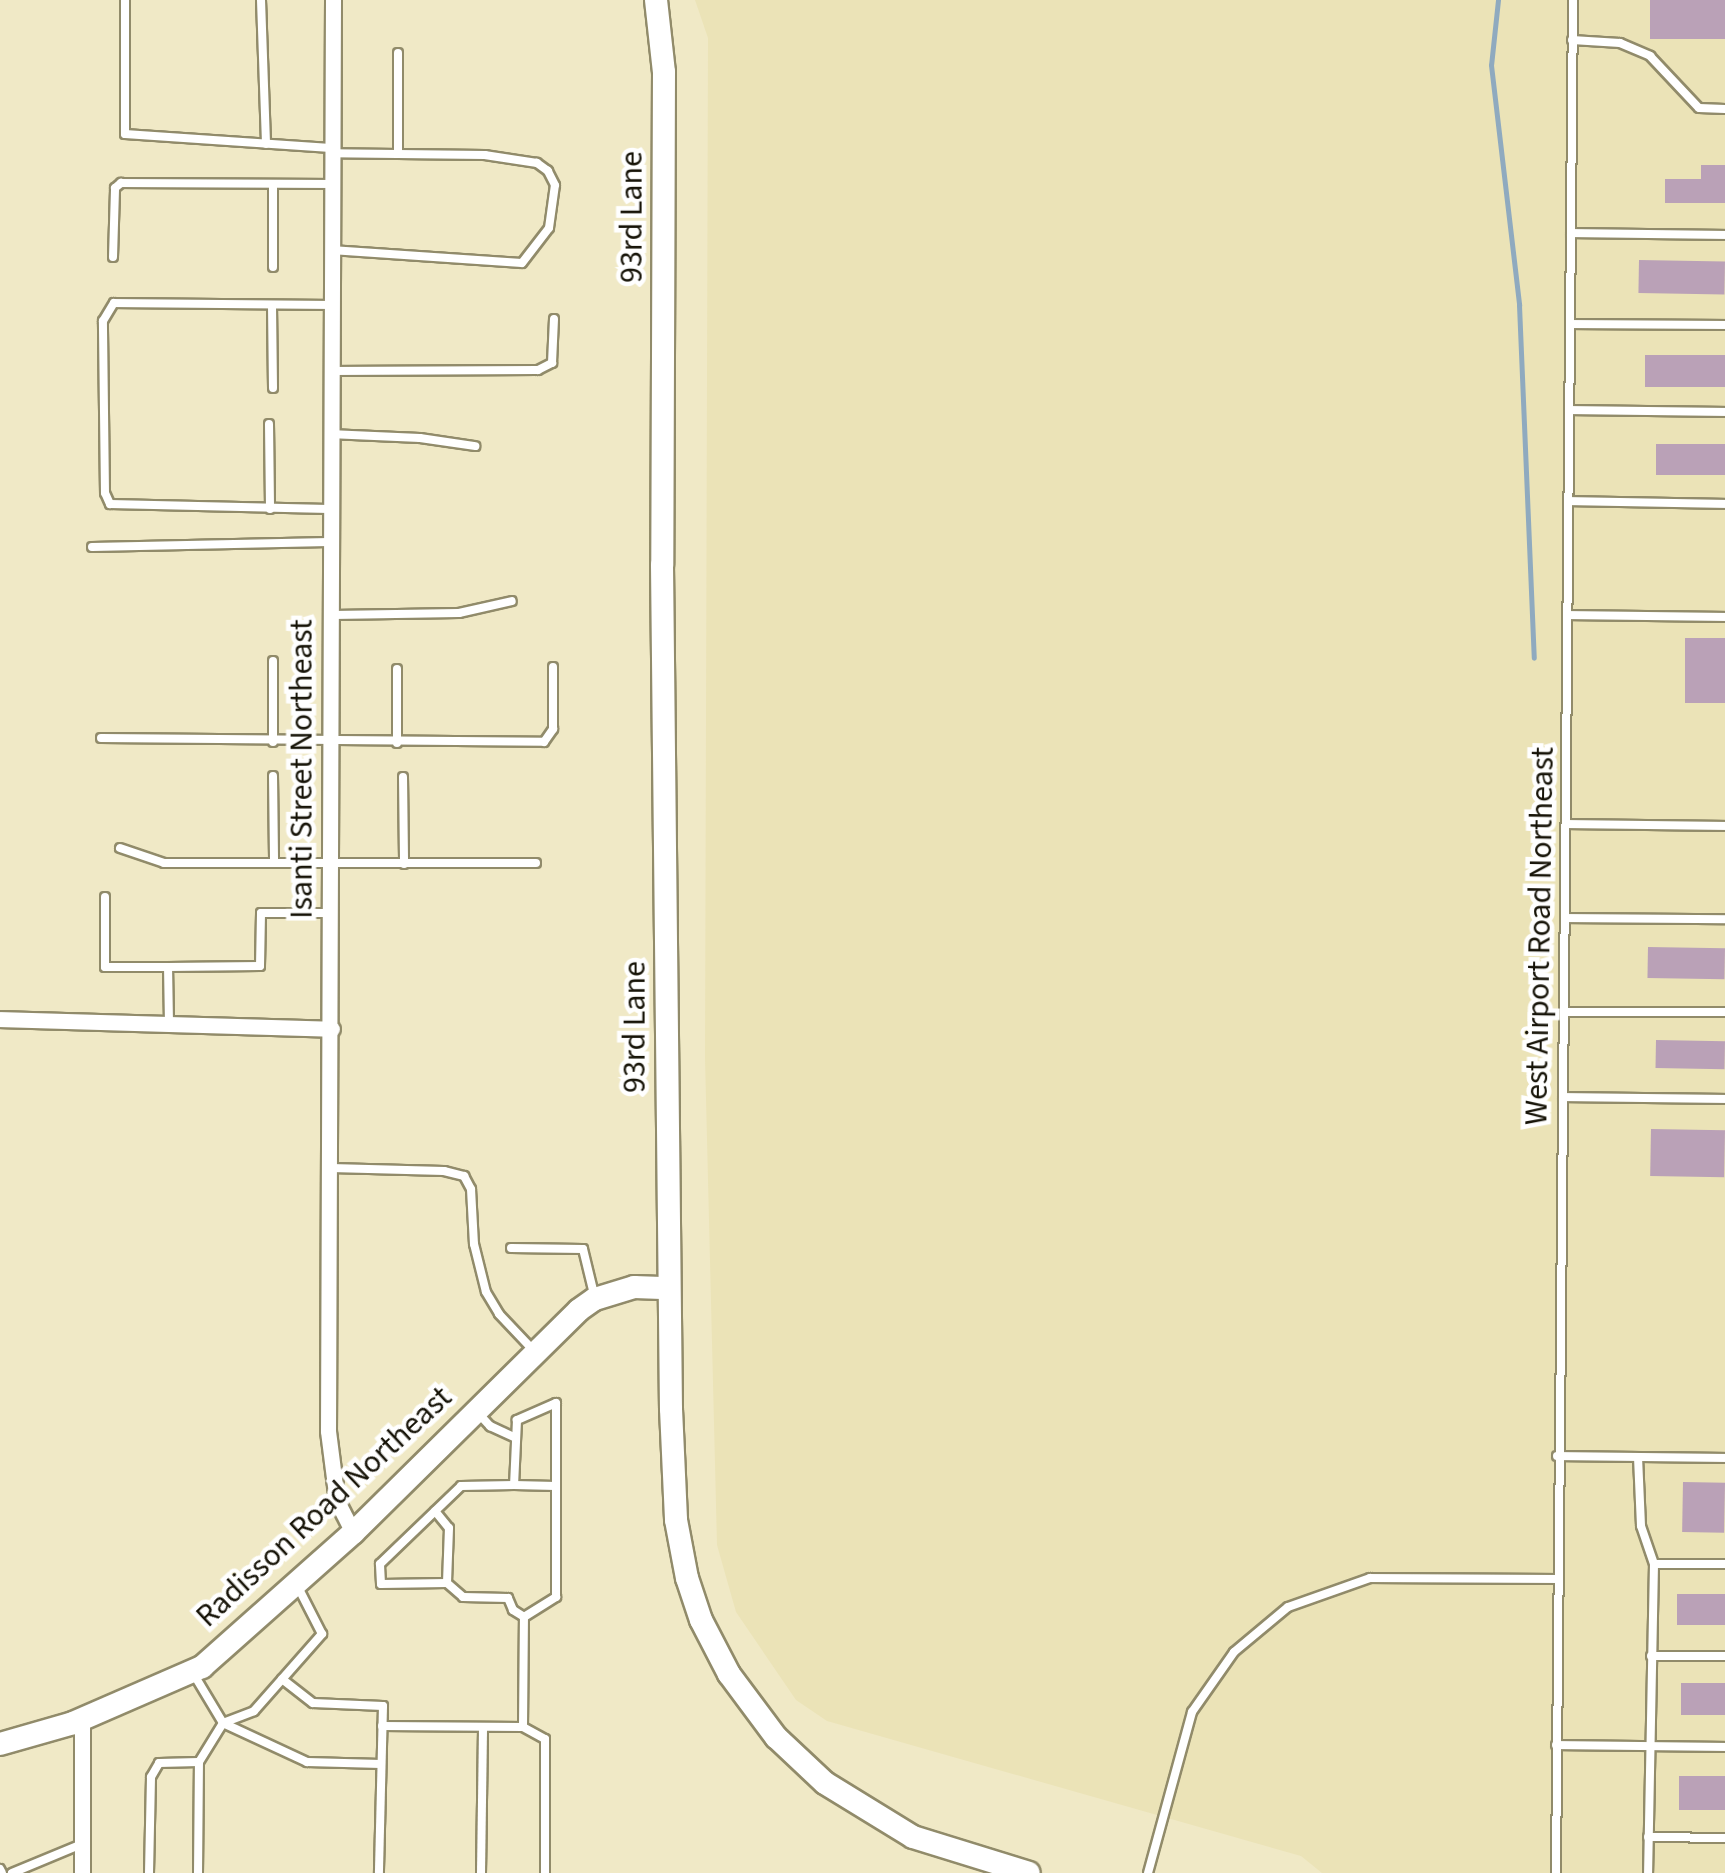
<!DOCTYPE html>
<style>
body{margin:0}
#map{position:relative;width:1725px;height:1873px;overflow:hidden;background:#f0e9c6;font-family:"Source Sans 3",sans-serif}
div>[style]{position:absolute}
.built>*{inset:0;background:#ebe3b7}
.stream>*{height:5px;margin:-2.5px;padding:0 2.5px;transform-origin:2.5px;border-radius:2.5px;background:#8faabf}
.building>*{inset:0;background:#baa1b7;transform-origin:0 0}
.roads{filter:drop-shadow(2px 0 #918b6a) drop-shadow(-2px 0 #918b6a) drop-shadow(0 2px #918b6a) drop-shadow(0 -2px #918b6a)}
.lane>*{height:8px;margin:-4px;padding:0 4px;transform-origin:4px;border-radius:4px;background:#fff}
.street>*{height:15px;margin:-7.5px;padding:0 7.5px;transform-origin:7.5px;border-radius:7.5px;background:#fff}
.secondary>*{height:22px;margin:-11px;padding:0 11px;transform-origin:11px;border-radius:11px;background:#fff}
span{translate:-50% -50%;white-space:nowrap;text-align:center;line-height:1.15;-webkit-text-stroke:9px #fff;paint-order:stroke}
.street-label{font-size:32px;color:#161307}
</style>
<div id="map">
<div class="built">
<div style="clip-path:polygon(695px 0,1725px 0,1725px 1873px,1322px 1873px,1301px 1856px,827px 1721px,796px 1700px,736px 1612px,717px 1545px,705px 1058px,708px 38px)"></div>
</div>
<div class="stream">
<div style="left:1498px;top:0;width:65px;rotate:96.1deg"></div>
<div style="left:1491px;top:65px;width:242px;rotate:83.3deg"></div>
<div style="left:1519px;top:305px;width:353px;rotate:87.6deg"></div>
</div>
<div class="building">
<div style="left:1650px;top:0;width:75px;height:39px"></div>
<div style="clip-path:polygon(1701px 165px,1725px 165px,1725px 203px,1665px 203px,1665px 179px,1701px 179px)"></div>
<div style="left:1639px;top:260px;width:86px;height:33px;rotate:1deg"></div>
<div style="left:1645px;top:355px;width:80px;height:32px"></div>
<div style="left:1656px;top:444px;width:69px;height:31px"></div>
<div style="left:1685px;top:638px;width:40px;height:65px"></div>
<div style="left:1648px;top:947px;width:77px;height:31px;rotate:1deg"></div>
<div style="left:1656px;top:1040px;width:69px;height:28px;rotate:1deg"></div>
<div style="left:1651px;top:1129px;width:74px;height:47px;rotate:1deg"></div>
<div style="left:1683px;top:1482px;width:42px;height:50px;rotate:1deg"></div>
<div style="left:1677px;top:1594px;width:48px;height:31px"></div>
<div style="left:1681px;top:1683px;width:44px;height:32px"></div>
<div style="left:1679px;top:1776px;width:46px;height:34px"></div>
</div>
<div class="roads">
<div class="lane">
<div style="left:125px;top:0;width:134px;rotate:90deg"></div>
<div style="left:125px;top:134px;width:206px;rotate:3.9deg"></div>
<div style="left:261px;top:0;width:144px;rotate:88deg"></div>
<div style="left:1572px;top:40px;width:48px;rotate:3.6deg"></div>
<div style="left:1620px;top:43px;width:33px;rotate:23deg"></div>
<div style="left:1650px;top:56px;width:71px;rotate:46.7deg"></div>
<div style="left:1699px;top:108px;width:26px;rotate:2deg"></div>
<div style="left:398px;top:53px;width:100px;rotate:90deg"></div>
<div style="left:273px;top:185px;width:82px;rotate:90deg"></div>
<div style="left:1571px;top:233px;width:154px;rotate:0.7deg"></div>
<div style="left:331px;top:250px;width:191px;rotate:3.9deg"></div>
<div style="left:522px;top:263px;width:44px;rotate:-52.4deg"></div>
<div style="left:549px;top:228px;width:43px;rotate:-82.1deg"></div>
<div style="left:555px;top:185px;width:16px;rotate:-117deg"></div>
<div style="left:548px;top:171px;width:14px;rotate:-144deg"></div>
<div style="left:537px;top:163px;width:53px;rotate:-171.3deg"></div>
<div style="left:485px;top:155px;width:153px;rotate:-179.3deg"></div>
<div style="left:113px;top:257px;width:69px;rotate:-88.3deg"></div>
<div style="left:115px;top:188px;width:8px;rotate:-40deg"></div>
<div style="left:121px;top:183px;width:210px;rotate:0.3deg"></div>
<div style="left:272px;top:306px;width:82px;rotate:89.3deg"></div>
<div style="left:1570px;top:324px;width:155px;rotate:0.4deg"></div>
<div style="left:330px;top:371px;width:208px;rotate:-0.3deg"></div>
<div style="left:538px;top:370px;width:16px;rotate:-27deg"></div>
<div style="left:552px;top:363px;width:44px;rotate:-87.4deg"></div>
<div style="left:1570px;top:410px;width:155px;rotate:0.7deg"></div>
<div style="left:269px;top:424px;width:85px;rotate:89.3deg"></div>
<div style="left:329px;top:434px;width:91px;rotate:2.5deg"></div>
<div style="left:420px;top:438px;width:56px;rotate:8.3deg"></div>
<div style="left:1569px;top:501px;width:156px;rotate:1.1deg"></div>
<div style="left:329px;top:509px;width:219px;rotate:-178.7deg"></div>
<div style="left:110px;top:504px;width:12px;rotate:-114deg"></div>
<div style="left:105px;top:493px;width:172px;rotate:-90.7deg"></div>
<div style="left:103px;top:321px;width:21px;rotate:-59deg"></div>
<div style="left:114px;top:303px;width:216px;rotate:0.5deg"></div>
<div style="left:92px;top:547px;width:237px;rotate:-1.2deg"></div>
<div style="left:333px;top:615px;width:126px;rotate:-0.9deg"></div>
<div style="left:459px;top:613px;width:54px;rotate:-12.8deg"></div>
<div style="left:1568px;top:615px;width:157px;rotate:0.7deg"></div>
<div style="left:273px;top:661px;width:81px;rotate:90deg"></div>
<div style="left:397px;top:669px;width:74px;rotate:90deg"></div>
<div style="left:101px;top:738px;width:443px;rotate:0.5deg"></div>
<div style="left:544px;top:742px;width:16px;rotate:-55deg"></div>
<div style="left:553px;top:729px;width:62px;rotate:-90deg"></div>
<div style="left:273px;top:776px;width:87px;rotate:89.3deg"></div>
<div style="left:403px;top:777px;width:87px;rotate:89.3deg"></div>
<div style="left:1568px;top:824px;width:157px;rotate:0.7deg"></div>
<div style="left:120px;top:848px;width:46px;rotate:18.8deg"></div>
<div style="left:164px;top:863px;width:372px"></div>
<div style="left:105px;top:897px;width:70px;rotate:90deg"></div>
<div style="left:105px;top:967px;width:63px"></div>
<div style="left:1565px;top:918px;width:160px;rotate:0.4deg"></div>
<div style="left:1564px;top:1012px;width:161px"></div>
<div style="left:169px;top:1023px;width:56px;rotate:-91deg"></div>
<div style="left:168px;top:967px;width:92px;rotate:-0.6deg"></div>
<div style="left:260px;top:966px;width:53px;rotate:-88.9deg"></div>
<div style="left:261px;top:913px;width:70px"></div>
<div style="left:1563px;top:1097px;width:162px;rotate:0.7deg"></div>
<div style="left:331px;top:1168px;width:113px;rotate:1.5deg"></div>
<div style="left:444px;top:1171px;width:21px;rotate:14deg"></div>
<div style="left:464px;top:1176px;width:15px;rotate:62deg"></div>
<div style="left:471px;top:1189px;width:55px;rotate:86.9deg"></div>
<div style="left:474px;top:1244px;width:49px;rotate:76deg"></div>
<div style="left:486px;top:1292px;width:26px;rotate:59deg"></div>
<div style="left:499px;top:1314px;width:50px;rotate:46.6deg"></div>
<div style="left:511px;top:1248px;width:72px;rotate:0.8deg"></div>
<div style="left:583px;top:1249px;width:46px;rotate:76.3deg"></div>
<div style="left:478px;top:1413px;width:18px;rotate:47deg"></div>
<div style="left:490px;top:1426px;width:26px;rotate:25deg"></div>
<div style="left:1557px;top:1456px;width:168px;rotate:0.7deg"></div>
<div style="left:1638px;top:1457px;width:69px;rotate:87.5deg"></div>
<div style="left:1641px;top:1526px;width:40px;rotate:71.1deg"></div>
<div style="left:1654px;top:1564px;width:309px;rotate:91.1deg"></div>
<div style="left:435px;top:1511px;width:22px;rotate:51deg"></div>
<div style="left:449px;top:1528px;width:55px;rotate:92.1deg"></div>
<div style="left:447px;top:1583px;width:66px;rotate:179.1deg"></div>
<div style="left:381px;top:1584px;width:20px;rotate:-93deg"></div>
<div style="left:380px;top:1564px;width:112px;rotate:-43.9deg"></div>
<div style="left:461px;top:1486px;width:53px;rotate:-1.1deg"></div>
<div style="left:1654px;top:1564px;width:71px"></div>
<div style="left:447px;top:1583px;width:21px;rotate:41deg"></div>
<div style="left:463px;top:1597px;width:45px;rotate:1.3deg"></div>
<div style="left:508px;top:1598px;width:13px;rotate:67deg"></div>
<div style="left:513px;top:1610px;width:13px;rotate:32deg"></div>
<div style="left:1651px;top:1656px;width:74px"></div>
<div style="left:193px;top:1673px;width:58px;rotate:59deg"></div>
<div style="left:223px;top:1723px;width:93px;rotate:24.9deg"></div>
<div style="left:307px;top:1762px;width:74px;rotate:1.5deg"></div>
<div style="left:282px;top:1679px;width:39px;rotate:38deg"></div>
<div style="left:313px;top:1703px;width:70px;rotate:2.5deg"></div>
<div style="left:383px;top:1706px;width:167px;rotate:91.4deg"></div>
<div style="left:382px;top:1726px;width:141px;rotate:0.4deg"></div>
<div style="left:523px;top:1727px;width:25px;rotate:29deg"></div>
<div style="left:545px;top:1739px;width:134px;rotate:90deg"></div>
<div style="left:523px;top:1727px;width:110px;rotate:-89.5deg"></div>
<div style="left:524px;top:1617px;width:38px;rotate:-32deg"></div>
<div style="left:556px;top:1597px;width:194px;rotate:-90deg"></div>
<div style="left:556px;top:1403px;width:43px;rotate:156.4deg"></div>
<div style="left:517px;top:1420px;width:65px;rotate:92.6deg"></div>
<div style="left:514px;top:1485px;width:42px;rotate:1.4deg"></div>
<div style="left:1556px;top:1745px;width:169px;rotate:0.7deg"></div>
<div style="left:1648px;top:1837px;width:77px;rotate:0.7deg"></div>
<div style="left:0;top:1869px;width:4px;rotate:63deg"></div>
<div style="left:12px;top:1873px;width:76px;rotate:-22.5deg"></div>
<div style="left:149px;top:1873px;width:96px;rotate:-88.8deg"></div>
<div style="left:151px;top:1777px;width:16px;rotate:-60deg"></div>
<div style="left:159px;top:1763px;width:40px;rotate:-1.4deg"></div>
<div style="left:198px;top:1873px;width:111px;rotate:-89.5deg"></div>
<div style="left:199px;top:1762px;width:46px;rotate:-58.4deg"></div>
<div style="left:223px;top:1723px;width:33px;rotate:-21deg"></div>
<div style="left:254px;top:1711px;width:103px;rotate:-48.6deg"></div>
<div style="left:322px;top:1634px;width:51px;rotate:-117.1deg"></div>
<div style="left:481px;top:1873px;width:145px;rotate:-89.2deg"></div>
<div style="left:1148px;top:1873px;width:167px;rotate:-74.7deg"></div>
<div style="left:1192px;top:1712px;width:73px;rotate:-55deg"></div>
<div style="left:1234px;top:1652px;width:70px;rotate:-39.8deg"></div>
<div style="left:1288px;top:1607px;width:87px;rotate:-19.5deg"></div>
<div style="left:1370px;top:1578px;width:185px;rotate:0.3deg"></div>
<div style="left:1556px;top:1873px;width:1873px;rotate:-89.48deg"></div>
</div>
<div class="street">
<div style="left:333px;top:0;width:1431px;rotate:90.2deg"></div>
<div style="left:328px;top:1431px;width:71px;rotate:82.7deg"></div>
<div style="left:337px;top:1501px;width:36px;rotate:63deg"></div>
<div style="left:0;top:1019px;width:332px;rotate:1.7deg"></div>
<div style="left:82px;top:1873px;width:154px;rotate:-90deg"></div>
</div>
<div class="secondary">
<div style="left:656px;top:0;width:72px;rotate:83.7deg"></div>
<div style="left:664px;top:72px;width:493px;rotate:90.2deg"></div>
<div style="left:662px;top:565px;width:844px;rotate:89.39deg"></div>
<div style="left:671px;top:1409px;width:111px;rotate:87.4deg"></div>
<div style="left:676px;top:1520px;width:59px;rotate:79.3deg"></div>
<div style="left:687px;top:1578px;width:44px;rotate:71.6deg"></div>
<div style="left:701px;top:1620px;width:61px;rotate:62.6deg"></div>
<div style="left:729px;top:1674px;width:79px;rotate:53.3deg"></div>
<div style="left:776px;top:1737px;width:67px;rotate:43.2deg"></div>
<div style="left:825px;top:1783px;width:103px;rotate:31.5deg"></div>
<div style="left:913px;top:1837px;width:121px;rotate:17.2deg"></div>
<div style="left:0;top:1744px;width:76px;rotate:-16deg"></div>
<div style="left:73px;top:1723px;width:141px;rotate:-23.5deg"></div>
<div style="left:202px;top:1667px;width:202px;rotate:-41.6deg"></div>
<div style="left:353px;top:1533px;width:317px;rotate:-44.6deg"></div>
<div style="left:579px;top:1310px;width:19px;rotate:-35deg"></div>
<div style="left:595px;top:1299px;width:41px;rotate:-17.1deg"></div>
<div style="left:634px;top:1287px;width:35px;rotate:2deg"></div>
</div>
</div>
<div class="street-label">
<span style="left:632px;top:217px;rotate:-90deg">93rd Lane</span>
<span style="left:302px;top:769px;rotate:-90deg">Isanti Street Northeast</span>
<span style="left:1540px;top:936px;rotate:-89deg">West Airport Road Northeast</span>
<span style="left:635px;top:1027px;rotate:-90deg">93rd Lane</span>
<span style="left:324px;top:1507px;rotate:-43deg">Radisson Road Northeast</span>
</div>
</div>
